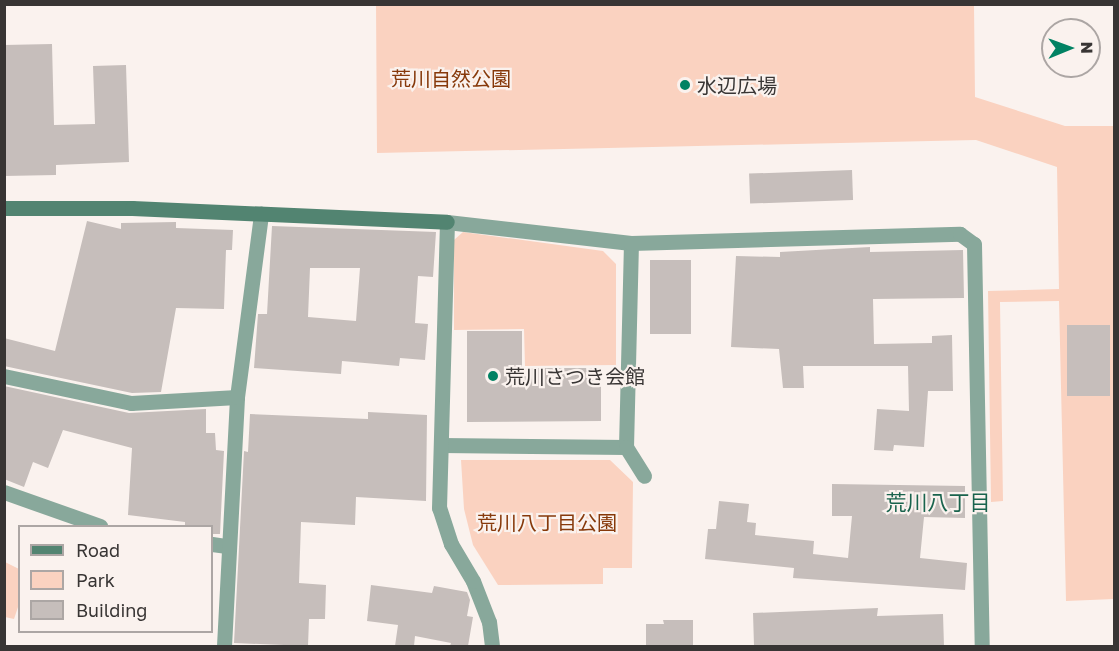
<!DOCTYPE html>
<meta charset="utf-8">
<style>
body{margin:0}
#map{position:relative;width:1119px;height:651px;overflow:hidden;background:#faf2ee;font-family:"Golos Text","Noto Sans JP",sans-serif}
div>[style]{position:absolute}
.green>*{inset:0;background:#fad2c0}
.building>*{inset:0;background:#c6bebb;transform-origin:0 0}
.street>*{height:15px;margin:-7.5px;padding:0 7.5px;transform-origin:7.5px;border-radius:7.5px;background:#88a89b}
.secondary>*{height:15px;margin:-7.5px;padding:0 7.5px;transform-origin:7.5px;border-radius:7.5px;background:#528471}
.dots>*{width:16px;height:16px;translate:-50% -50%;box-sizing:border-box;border:3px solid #faf2ee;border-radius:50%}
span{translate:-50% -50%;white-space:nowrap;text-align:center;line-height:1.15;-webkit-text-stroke:4.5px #faf2ee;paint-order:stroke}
.park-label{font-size:20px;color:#87390a}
.poi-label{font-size:20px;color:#383534}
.left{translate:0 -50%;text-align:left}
.neighbourhood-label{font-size:21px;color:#19634d}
.frame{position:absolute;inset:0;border:6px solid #383534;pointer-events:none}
.legend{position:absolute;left:18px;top:525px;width:195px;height:108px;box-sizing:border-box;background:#faf2ee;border:2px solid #aca6a4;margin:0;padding:8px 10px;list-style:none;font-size:18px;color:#383534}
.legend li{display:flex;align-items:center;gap:12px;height:30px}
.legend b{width:30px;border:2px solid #aca6a4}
.north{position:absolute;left:1041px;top:18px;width:60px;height:60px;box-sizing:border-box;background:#faf2ee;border:2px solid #aca6a4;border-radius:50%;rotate:89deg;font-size:16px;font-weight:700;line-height:24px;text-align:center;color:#383534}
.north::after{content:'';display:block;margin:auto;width:21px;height:27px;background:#018263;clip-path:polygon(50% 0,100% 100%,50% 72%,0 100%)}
</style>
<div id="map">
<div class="green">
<div style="clip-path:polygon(376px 5px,974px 5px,975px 97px,1065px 126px,1114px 126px,1114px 599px,1066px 601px,1059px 301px,1000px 302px,1003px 501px,991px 502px,988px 291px,1059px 289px,1057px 167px,976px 140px,377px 153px)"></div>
<div style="clip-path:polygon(463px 232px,603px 251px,616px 264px,616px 365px,525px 366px,524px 329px,454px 330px,454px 240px)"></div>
<div style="clip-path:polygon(461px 460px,610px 460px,633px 482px,632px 568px,603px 568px,603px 584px,498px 585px,473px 545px,464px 509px)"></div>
<div style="clip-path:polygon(5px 562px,19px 569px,19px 604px,14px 619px,5px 617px)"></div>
</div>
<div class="building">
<div style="clip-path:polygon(52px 44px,54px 125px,95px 124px,93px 66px,126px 65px,129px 162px,56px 165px,56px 175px,4px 176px,4px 45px)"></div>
<div style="left:852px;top:170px;width:30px;height:103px;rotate:88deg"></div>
<div style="clip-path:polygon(87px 221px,121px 229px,121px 223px,176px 222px,176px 228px,233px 230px,232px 250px,226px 250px,224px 309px,176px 308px,161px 392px,132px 393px,4px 366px,4px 338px,55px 351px)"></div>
<div style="clip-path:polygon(evenodd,272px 226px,436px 232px,433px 277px,418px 276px,415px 323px,428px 324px,425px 360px,400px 358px,399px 366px,342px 361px,341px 374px,254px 368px,258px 314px,267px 314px,272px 226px,310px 268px,360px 268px,356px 321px,308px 317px,310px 268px)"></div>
<div style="clip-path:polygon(870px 247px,870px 252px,963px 250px,964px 298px,873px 299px,874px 344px,932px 343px,932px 336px,952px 335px,953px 391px,928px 391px,924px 447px,894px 445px,893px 451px,874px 450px,877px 409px,909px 411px,908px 366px,803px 366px,804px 388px,783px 388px,779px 349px,731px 347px,736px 256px,780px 257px,780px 252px)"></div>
<div style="left:650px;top:260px;width:41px;height:74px"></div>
<div style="left:1110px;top:325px;width:71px;height:43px;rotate:90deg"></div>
<div style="clip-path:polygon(467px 331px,522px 331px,522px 368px,601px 368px,601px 421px,467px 422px)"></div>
<div style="clip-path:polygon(4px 386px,129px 413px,206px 409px,206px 433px,215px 433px,216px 450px,224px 451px,220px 534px,212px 534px,212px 526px,185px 526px,185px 522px,128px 515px,132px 448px,63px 430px,48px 468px,33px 462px,24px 487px,4px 479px)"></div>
<div style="clip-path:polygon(368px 412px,427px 415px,426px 501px,356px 497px,355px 525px,301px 522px,299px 583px,326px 585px,325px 619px,309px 619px,308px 646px,234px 643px,244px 451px,248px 452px,250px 414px,368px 419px)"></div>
<div style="clip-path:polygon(832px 484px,965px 486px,965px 518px,924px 517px,920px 558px,967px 563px,965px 590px,793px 578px,794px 568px,705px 559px,708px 529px,716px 529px,719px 501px,749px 504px,747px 522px,756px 523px,755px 535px,814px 541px,813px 554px,848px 558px,852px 516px,832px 516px)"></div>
<div style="clip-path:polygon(371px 585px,432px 593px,434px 586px,467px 592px,470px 600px,467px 616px,473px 617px,468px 646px,450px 646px,451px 643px,415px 636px,414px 646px,395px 646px,398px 625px,367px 621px)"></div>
<div style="clip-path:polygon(878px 608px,877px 616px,943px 614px,944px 646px,754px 646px,753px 613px)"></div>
<div style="clip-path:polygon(663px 620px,693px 620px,693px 646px,646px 646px,646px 624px,664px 624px)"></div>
</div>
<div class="street">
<div style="left:4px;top:376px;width:130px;rotate:12deg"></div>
<div style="left:131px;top:403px;width:106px;rotate:-3.2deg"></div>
<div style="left:441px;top:445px;width:185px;rotate:0.6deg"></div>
<div style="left:626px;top:447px;width:204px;rotate:-88.6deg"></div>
<div style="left:626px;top:447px;width:34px;rotate:58deg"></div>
<div style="left:4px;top:492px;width:102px;rotate:19.5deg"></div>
<div style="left:212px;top:544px;width:15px;rotate:8deg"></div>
<div style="left:224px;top:646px;width:249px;rotate:-87deg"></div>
<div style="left:237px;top:397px;width:185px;rotate:-82.5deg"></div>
<div style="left:492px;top:646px;width:24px;rotate:-97deg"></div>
<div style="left:489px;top:622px;width:44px;rotate:-111.3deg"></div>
<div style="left:473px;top:581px;width:43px;rotate:-120.7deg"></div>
<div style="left:451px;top:544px;width:38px;rotate:-108deg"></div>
<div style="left:439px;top:508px;width:286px;rotate:-88.4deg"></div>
<div style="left:447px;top:222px;width:185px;rotate:6.5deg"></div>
<div style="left:631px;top:243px;width:329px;rotate:-1.6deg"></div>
<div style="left:960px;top:234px;width:17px;rotate:36deg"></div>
<div style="left:974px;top:244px;width:402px;rotate:88.9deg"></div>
</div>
<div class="secondary">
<div style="left:4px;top:208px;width:128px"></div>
<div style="left:132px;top:208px;width:315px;rotate:2.5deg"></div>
</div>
<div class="dots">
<div style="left:685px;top:85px;background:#018263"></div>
<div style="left:493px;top:376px;background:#018263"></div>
</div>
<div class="park-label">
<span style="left:451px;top:78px">荒川自然公園</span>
<span style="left:547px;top:522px">荒川八丁目公園</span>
</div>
<div class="poi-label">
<span class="left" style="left:697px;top:85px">水辺広場</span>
<span class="left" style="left:505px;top:376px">荒川さつき会館</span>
</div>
<div class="neighbourhood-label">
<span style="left:938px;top:502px">荒川八丁目</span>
</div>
<div class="frame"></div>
<ul class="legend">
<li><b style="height:8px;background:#528471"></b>Road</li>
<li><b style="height:16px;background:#fad2c0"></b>Park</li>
<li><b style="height:16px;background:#c6bebb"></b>Building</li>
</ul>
<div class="north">N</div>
</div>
